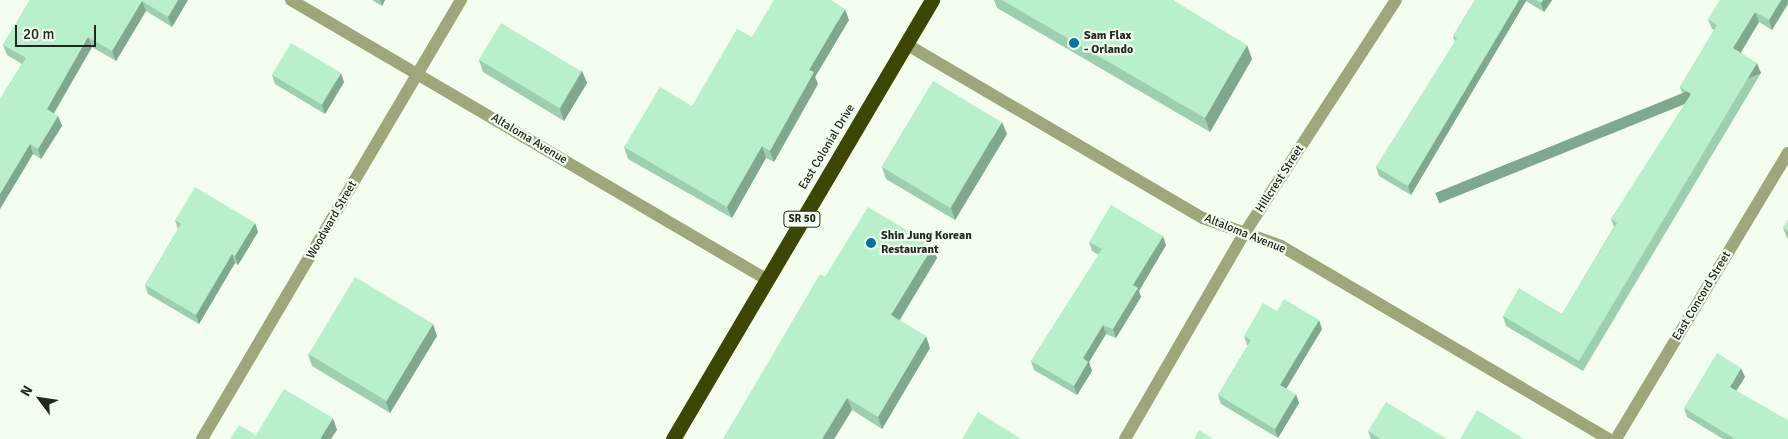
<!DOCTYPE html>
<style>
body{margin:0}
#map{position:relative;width:1788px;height:439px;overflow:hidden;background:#f3feee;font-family:Signika,sans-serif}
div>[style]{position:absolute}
.street>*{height:12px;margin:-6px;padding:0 6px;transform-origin:6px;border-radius:6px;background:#9ea77b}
.highway>*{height:15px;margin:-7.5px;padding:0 7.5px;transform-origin:7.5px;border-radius:7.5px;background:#3e4605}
.wall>*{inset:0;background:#9dceae}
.shaded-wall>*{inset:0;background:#80a88d;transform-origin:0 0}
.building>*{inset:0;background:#b7f0ca;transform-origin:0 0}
.dots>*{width:14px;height:14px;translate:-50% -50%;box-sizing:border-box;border:2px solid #f3feee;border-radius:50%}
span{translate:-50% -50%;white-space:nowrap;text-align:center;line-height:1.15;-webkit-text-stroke:4.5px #f3feee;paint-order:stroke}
.shield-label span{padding:1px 4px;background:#f3feee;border:1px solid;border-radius:4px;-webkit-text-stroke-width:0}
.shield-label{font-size:11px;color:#21281e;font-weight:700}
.poi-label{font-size:12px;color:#21281e;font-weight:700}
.left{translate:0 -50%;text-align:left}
.street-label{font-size:12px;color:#21281e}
.north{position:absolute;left:15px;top:374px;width:50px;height:50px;-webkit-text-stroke:4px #f3feee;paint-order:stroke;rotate:301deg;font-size:14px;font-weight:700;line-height:20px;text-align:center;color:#21281e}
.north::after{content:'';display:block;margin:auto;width:18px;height:22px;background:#21281e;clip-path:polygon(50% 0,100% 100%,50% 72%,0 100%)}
.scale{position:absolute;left:15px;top:25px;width:81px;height:22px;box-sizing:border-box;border:2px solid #21281e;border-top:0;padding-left:6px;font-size:15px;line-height:18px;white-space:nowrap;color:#21281e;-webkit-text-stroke:4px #f3feee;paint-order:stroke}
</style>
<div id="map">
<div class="street">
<div style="left:291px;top:0;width:551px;rotate:30.43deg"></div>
<div style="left:906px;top:44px;width:344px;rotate:30.4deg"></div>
<div style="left:1203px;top:218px;width:83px;rotate:19.7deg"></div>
<div style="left:1281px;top:246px;width:381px;rotate:30.5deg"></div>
<div style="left:202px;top:439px;width:510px;rotate:-59.46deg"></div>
<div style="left:1125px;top:439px;width:237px;rotate:-59.9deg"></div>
<div style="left:1244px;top:234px;width:279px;rotate:-57deg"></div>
<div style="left:1616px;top:439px;width:334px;rotate:-59deg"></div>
</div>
<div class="highway">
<div style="left:673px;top:439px;width:510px;rotate:-59.46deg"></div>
</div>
<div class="wall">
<div style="clip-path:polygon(30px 0,188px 0,172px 27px,146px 11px,116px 61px,92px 47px,54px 114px,58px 116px,62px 126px,41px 159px,33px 154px,0 209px,0 99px,22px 64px,7px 55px,3px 45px)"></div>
<div style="clip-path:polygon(372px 0,385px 0,382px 6px)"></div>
<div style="clip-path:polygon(994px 0,1173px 0,1252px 59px,1210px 132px,997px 8px)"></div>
<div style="clip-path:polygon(1475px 0,1552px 0,1544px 12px,1526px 1px,1411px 195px,1379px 176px,1376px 167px,1455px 42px,1453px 36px)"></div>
<div style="clip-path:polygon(1788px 0,1772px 30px,1759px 22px,1741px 53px,1761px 73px,1583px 371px,1506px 326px,1503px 316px,1562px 314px,1614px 227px,1611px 219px,1688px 100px,1684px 97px,1680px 87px,1714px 30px,1712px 29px,1708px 19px)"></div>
<div style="clip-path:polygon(849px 20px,815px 77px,818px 84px,774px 162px,766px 158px,732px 218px,628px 159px,624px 147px,692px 106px,752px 37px)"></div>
<div style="clip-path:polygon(479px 60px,582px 71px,587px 83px,564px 121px,483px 72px)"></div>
<div style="clip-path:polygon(272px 75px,344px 82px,325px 114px,275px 84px)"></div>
<div style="clip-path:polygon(1007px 134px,955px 220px,886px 179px,882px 167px)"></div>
<div style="clip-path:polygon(175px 220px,255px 223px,258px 232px,238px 265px,235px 263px,199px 324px,148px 294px,145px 285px,178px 229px)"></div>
<div style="clip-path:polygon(1788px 220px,1788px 240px,1783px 228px)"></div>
<div style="clip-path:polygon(1089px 242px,1166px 245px,1139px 291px,1141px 297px,1116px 338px,1106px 334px,1089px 362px,1092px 371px,1077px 395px,1034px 370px,1031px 361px,1099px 255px,1092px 251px)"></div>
<div style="clip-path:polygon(937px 258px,900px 320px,930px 348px,882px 429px,852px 410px,834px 439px,723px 439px,825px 277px)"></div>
<div style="clip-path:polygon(1277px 311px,1322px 329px,1286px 389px,1299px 403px,1278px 438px,1221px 404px,1218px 395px,1248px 345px,1247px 345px,1244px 336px)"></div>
<div style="clip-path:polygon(437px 336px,390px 413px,312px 366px,308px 354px)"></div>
<div style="clip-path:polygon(1745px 377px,1736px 391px,1788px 439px,1723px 439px,1687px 417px,1684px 408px)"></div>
<div style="clip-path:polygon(1368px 431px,1447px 439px,1371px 439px)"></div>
</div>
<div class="shaded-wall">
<div style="clip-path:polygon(178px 0,188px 0,172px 27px,168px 17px)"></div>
<div style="clip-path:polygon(380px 0,385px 0,382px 6px)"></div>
<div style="clip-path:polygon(1519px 0,1526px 0,1526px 1px,1411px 195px,1408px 186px)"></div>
<div style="clip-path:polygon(1543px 0,1552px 0,1544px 12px,1541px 3px)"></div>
<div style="clip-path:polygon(1781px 0,1788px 0,1788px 4px,1772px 30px,1769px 20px)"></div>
<div style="clip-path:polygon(142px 1px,146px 11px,116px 61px,112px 51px)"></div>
<div style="clip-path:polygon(845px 9px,849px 20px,815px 77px,818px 84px,774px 162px,770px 151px,809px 70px)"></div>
<div style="clip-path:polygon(1755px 12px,1759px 22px,1737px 58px,1733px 48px)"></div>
<div style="clip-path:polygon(88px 37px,92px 47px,50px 119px,47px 109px)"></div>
<div style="clip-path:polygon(1247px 45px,1252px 59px,1210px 132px,1205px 118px)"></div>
<div style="left:1757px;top:63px;width:11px;height:347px;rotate:68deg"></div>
<div style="clip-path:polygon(582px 71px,587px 83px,564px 121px,560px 109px)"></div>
<div style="clip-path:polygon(341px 73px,344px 82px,325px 114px,322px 105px)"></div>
<div style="clip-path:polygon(58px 116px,62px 126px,41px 159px,38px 149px)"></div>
<div style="clip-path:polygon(1002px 122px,1007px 134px,955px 220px,951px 208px)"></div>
<div style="clip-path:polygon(30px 144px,33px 154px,0 209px,0 194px)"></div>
<div style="clip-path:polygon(762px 146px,766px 158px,732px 218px,727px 207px)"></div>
<div style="clip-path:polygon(255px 223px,258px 232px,238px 265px,235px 256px)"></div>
<div style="clip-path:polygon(1163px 236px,1166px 245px,1139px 291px,1141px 297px,1116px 338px,1113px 329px,1133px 285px)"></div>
<div style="clip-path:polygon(933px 246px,937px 258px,895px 327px,891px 315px)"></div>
<div style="clip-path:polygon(232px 254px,235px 263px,199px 324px,196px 315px)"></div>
<div style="clip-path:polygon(1319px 320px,1322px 329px,1283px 394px,1280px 385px)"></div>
<div style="clip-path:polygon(433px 324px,437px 336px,390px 413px,386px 401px)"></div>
<div style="clip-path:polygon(1103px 325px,1106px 334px,1089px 362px,1092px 371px,1077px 395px,1074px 386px,1083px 358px)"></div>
<div style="clip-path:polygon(926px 336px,930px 348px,882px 429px,878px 417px)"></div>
<div style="clip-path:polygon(1741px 368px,1745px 377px,1733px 396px,1730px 387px)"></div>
<div style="clip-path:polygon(1296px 394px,1299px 403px,1278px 438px,1275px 429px)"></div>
<div style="clip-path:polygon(847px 398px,852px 410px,834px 439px,822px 439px)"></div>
<div style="clip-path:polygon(333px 418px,337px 430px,331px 439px,320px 439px)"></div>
</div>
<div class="building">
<div style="clip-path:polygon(30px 0,178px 0,168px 17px,142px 1px,112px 51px,88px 37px,47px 109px,58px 116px,38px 149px,30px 144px,0 194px,0 99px,26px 58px,3px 45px)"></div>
<div style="clip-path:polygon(774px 0,831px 0,845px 9px,809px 70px,814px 72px,770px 151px,762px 146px,727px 207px,624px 147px,660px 87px,692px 106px,737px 29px,752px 37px)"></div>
<div style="clip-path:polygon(1002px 0,1173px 0,1247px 45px,1205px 118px)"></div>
<div style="clip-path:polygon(1475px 0,1519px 0,1408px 186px,1376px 167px,1457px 38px,1453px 36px)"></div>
<div style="clip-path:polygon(1536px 0,1543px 0,1541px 3px)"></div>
<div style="clip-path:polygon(1720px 0,1781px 0,1769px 20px,1755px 12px,1733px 48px,1757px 63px,1579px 361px,1503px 316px,1519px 288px,1562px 314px,1617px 223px,1611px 219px,1691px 94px,1680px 87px,1717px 25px,1708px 19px)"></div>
<div style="left:501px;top:23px;width:94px;height:43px;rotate:31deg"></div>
<div style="left:291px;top:43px;width:58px;height:37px;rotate:31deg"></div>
<div style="left:933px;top:81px;width:80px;height:100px;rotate:31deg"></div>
<div style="clip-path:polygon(195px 187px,255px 223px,235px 256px,232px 254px,196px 315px,145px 285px,181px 224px,175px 220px)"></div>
<div style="clip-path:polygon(1111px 205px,1163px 236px,1133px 285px,1138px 288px,1113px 329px,1103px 325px,1083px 358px,1088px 362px,1074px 386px,1031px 361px,1102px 249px,1089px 242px)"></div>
<div style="clip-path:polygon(868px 207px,933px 246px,891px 315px,926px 336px,878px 417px,847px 398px,822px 439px,723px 439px,820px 274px,825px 277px)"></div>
<div style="clip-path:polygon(1788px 220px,1788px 231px,1783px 228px)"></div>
<div style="left:355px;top:277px;width:91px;height:90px;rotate:31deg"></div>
<div style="clip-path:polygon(1284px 299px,1319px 320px,1280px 385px,1296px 394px,1275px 429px,1218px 395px,1251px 340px,1244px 336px,1263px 303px,1277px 311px)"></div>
<div style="clip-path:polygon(1717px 353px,1741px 368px,1730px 387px,1788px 420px,1788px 439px,1735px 439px,1684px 408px)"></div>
<div style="clip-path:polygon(284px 389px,333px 418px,320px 439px,230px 439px,239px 425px,256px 435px)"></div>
<div style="clip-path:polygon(1386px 402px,1447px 439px,1381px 439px,1368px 431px)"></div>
<div style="clip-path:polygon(1477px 410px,1524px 439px,1460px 439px)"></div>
<div style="clip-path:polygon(978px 412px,1021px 439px,962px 439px)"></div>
<div style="clip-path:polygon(1199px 430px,1213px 439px,1194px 439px)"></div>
</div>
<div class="dots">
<div style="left:1074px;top:43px;background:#02759f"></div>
<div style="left:871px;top:243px;background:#02759f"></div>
</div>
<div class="shield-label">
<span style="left:802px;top:219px">SR 50</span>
</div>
<div class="poi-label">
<span class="left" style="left:1084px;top:43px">Sam Flax<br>- Orlando</span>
<span class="left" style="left:881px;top:243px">Shin Jung Korean<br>Restaurant</span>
</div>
<div class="street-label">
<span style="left:529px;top:139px;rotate:31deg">Altaloma Avenue</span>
<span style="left:827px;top:147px;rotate:-59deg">East Colonial Drive</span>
<span style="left:1280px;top:179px;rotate:-57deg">Hillcrest Street</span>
<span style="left:332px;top:220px;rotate:-60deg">Woodward Street</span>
<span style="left:1245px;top:234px;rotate:22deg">Altaloma Avenue</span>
<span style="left:1702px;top:296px;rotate:-59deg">East Concord Street</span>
</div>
<div class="north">N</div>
<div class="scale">20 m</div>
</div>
